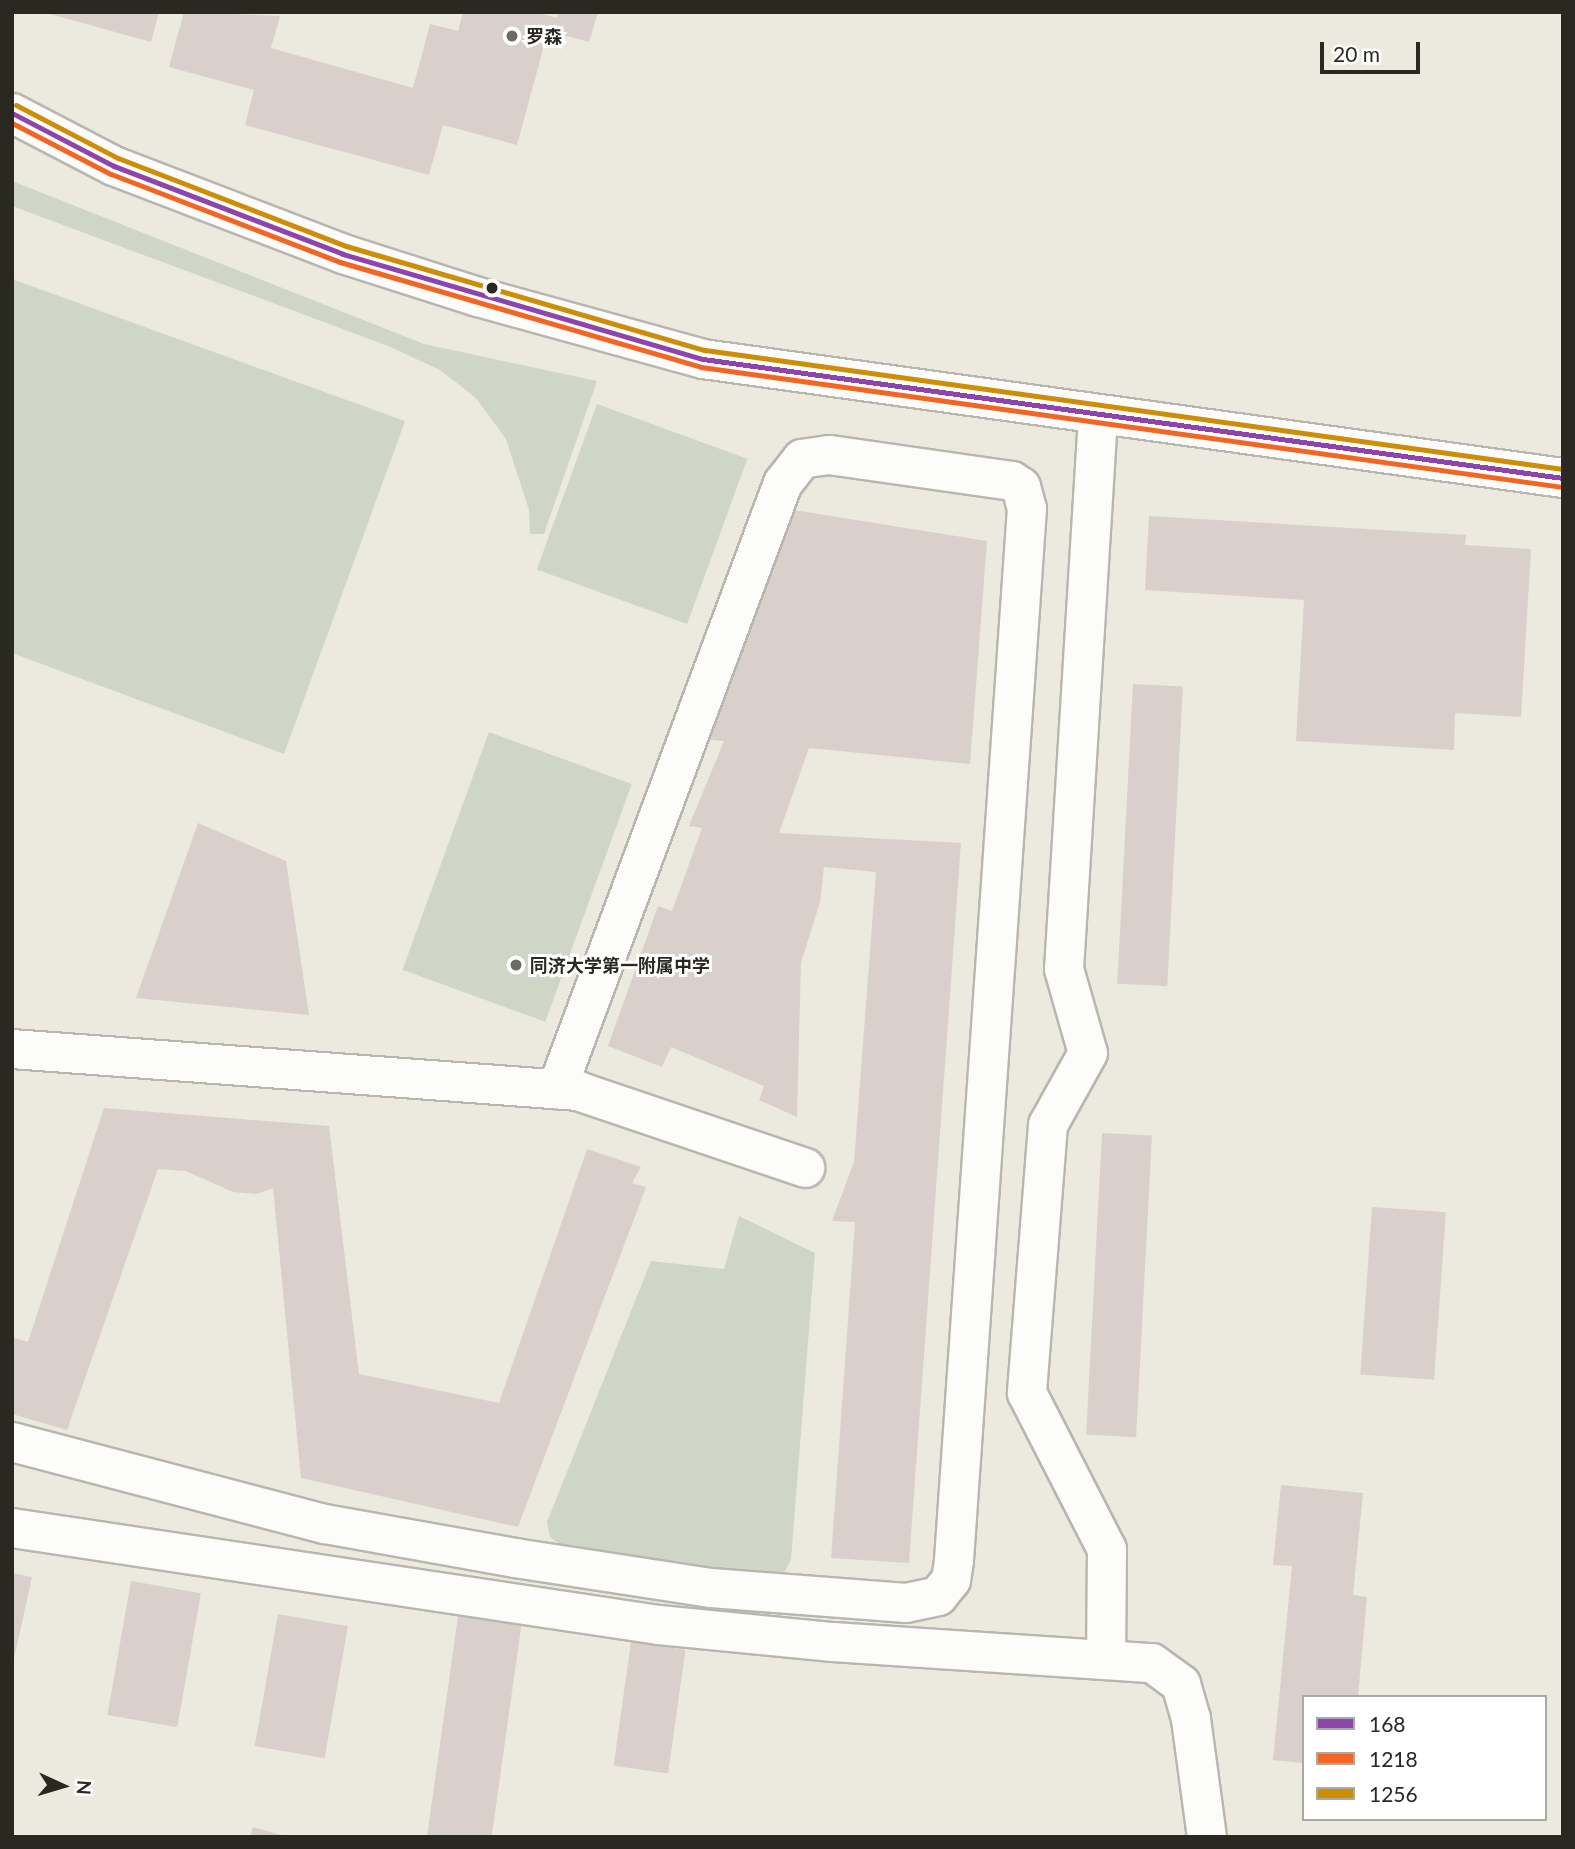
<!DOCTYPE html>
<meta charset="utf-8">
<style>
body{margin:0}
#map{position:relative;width:1575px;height:1849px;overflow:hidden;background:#ece9df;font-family:Lato,"Noto Sans SC",sans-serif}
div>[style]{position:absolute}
.green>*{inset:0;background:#d0d6c6;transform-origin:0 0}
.building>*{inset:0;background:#d9d0cb;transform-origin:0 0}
.roads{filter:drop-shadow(2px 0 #b8b6af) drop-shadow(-2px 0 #b8b6af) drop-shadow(0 2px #b8b6af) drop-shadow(0 -2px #b8b6af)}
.minor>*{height:38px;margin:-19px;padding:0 19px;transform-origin:19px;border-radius:19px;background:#fcfcfa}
.bus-1>*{height:5px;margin:-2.5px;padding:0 2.5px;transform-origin:2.5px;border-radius:2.5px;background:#8e44ad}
.bus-2>*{height:5px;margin:-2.5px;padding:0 2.5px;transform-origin:2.5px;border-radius:2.5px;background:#f26522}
.bus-3>*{height:5px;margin:-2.5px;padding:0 2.5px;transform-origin:2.5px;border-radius:2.5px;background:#ce8d07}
.dots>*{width:19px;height:19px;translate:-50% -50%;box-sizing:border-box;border:4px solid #fff;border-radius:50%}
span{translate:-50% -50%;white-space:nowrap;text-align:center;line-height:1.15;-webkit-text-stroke:6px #fff;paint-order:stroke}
.poi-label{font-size:18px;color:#292821;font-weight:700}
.left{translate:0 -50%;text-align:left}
.frame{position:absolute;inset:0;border:14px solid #292821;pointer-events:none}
.legend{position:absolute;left:1302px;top:1695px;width:245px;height:126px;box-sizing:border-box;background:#fff;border:2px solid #a9a9a6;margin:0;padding:9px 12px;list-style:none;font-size:21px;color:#292821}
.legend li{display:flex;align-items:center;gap:14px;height:35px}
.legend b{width:35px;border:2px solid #a9a9a6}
.north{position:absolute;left:28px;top:1751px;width:70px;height:70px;-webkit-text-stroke:5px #fff;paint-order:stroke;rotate:94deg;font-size:19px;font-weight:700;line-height:28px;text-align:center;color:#292821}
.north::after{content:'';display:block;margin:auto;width:24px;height:32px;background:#292821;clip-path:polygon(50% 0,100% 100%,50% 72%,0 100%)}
.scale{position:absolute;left:1320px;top:42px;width:100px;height:32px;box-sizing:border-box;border:4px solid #292821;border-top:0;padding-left:9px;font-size:21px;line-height:24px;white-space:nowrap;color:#292821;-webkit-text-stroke:5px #fff;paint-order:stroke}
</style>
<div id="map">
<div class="green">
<div style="clip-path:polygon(12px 181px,424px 344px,597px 381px,544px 534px,530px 534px,529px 510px,506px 439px,476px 398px,440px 370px,388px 346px,12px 206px)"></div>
<div style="clip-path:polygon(12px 279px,405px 421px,284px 754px,12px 653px)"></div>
<div style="left:597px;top:404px;width:160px;height:176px;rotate:20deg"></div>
<div style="left:489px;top:732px;width:152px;height:253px;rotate:20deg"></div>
<div style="clip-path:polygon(739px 1216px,815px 1253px,791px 1560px,785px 1571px,773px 1578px,573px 1550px,559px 1544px,550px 1537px,547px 1522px,651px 1261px,724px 1269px)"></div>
</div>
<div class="building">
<div style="clip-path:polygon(43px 12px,159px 12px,151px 42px)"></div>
<div style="clip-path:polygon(184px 12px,280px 16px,271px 48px,413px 88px,430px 24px,458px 31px,463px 12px,535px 12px,557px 18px,558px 12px,598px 12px,589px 42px,548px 31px,517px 145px,443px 125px,429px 175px,245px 125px,254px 90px,169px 67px)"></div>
<div style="clip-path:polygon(781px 508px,987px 541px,970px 764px,809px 748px,779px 833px,961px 843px,909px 1563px,831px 1558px,855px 1222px,832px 1221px,854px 1162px,876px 872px,824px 867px,820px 902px,801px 963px,797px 1117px,759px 1100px,764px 1086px,671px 1047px,662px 1067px,608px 1046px,658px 906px,672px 911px,702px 828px,689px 826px,724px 741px,699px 739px)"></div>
<div style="clip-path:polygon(1149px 516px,1466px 535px,1465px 545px,1531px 549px,1521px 717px,1455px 713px,1454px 750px,1296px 741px,1304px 600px,1145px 590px)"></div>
<div style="left:1133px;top:684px;width:50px;height:300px;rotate:3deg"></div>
<div style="clip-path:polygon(198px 823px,286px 861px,309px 1015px,136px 998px)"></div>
<div style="clip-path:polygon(104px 1108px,329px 1126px,359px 1374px,499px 1403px,587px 1149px,641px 1167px,632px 1183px,646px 1187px,518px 1527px,301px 1478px,273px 1188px,257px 1194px,233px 1192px,186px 1171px,158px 1169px,67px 1430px,12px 1414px,12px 1337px,28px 1342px)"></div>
<div style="left:1102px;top:1133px;width:50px;height:302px;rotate:3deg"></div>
<div style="left:1372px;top:1207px;width:74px;height:168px;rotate:4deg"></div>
<div style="clip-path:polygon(1281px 1485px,1363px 1493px,1353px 1595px,1367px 1597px,1358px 1697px,1304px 1697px,1304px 1763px,1273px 1760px,1292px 1566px,1273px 1565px)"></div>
<div style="clip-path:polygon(12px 1573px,32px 1577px,13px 1663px,12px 1663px)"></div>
<div style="left:131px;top:1581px;width:71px;height:136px;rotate:10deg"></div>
<div style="left:460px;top:1602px;width:64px;height:237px;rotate:8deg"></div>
<div style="left:278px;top:1614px;width:71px;height:134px;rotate:10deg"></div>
<div style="left:631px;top:1642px;width:55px;height:125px;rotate:8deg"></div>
<div style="clip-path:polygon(253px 1827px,285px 1836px,285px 1837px,250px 1837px)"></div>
</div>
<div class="roads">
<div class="minor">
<div style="left:12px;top:113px;width:115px;rotate:27.5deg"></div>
<div style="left:114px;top:166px;width:245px;rotate:21deg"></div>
<div style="left:343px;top:254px;width:142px;rotate:17.7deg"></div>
<div style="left:478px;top:297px;width:233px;rotate:15.4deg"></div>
<div style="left:703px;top:359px;width:868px;rotate:7.88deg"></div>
<div style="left:1098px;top:417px;width:553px;rotate:93.52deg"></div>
<div style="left:1064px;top:969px;width:87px;rotate:74.1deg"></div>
<div style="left:1088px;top:1053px;width:82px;rotate:119.1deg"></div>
<div style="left:1048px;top:1125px;width:269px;rotate:94.5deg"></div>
<div style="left:1027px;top:1393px;width:175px;rotate:62.9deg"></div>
<div style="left:1107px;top:1549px;width:110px;rotate:90.5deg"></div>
<div style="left:12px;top:1049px;width:568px;rotate:4.24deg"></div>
<div style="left:578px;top:1091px;width:240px;rotate:18.7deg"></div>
<div style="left:12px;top:1442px;width:324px;rotate:14.7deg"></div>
<div style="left:325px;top:1524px;width:193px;rotate:10.1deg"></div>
<div style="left:515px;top:1558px;width:198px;rotate:8.7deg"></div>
<div style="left:711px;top:1588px;width:196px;rotate:4.4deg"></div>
<div style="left:906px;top:1603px;width:33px;rotate:-12deg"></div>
<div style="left:938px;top:1596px;width:21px;rotate:-51deg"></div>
<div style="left:951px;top:1580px;width:20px;rotate:-81deg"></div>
<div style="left:954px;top:1560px;width:1054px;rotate:-86.03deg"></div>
<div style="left:1027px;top:509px;width:23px;rotate:-105deg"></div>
<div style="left:1021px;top:487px;width:11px;rotate:-146deg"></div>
<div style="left:1012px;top:481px;width:185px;rotate:-171.9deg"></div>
<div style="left:829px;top:455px;width:27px;rotate:172deg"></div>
<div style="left:802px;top:459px;width:31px;rotate:128deg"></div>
<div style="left:783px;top:483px;width:647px;rotate:110.45deg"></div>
<div style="left:12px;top:1528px;width:654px;rotate:8.53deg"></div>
<div style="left:659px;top:1625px;width:175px;rotate:5.6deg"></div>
<div style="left:833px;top:1642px;width:320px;rotate:3.8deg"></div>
<div style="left:1152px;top:1663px;width:36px;rotate:36deg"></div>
<div style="left:1181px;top:1684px;width:36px;rotate:74deg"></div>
<div style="left:1191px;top:1719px;width:119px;rotate:82.3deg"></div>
</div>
</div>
<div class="bus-1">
<div style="left:12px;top:113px;width:115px;rotate:27.5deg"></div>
<div style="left:114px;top:166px;width:245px;rotate:21deg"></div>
<div style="left:343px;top:254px;width:375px;rotate:16.3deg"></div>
<div style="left:703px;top:359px;width:868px;rotate:7.88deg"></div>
</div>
<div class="bus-2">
<div style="left:12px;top:123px;width:111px;rotate:27.3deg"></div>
<div style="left:111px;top:174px;width:245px;rotate:21deg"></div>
<div style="left:340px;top:262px;width:376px;rotate:16.2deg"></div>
<div style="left:701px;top:367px;width:869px;rotate:7.93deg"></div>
</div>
<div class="bus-3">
<div style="left:16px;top:105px;width:115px;rotate:27.5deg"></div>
<div style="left:118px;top:158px;width:244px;rotate:21.1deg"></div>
<div style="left:346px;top:246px;width:374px;rotate:16.2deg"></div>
<div style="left:705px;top:350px;width:866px;rotate:7.9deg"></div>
</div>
<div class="dots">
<div style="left:512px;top:36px;background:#6d6c64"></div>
<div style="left:492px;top:288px;background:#292821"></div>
<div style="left:516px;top:965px;background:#6d6c64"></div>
</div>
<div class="poi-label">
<span class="left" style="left:526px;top:36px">罗森</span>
<span class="left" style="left:530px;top:965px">同济大学第一附属中学</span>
</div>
<div class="frame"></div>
<ul class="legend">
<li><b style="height:9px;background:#8e44ad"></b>168</li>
<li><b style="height:9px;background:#f26522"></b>1218</li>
<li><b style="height:9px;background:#ce8d07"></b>1256</li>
</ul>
<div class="north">N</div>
<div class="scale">20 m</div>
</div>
